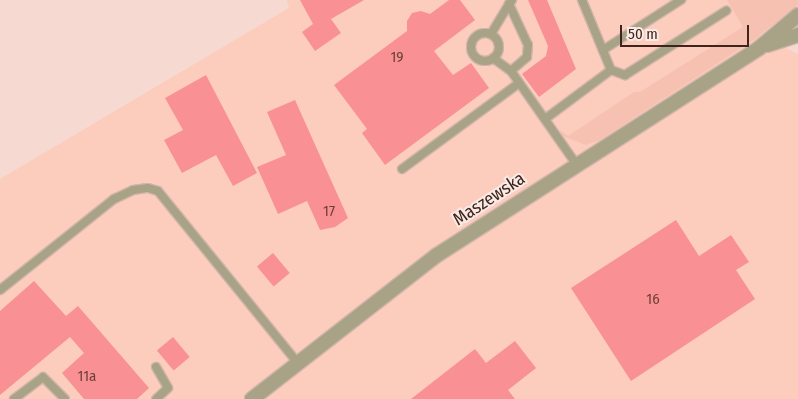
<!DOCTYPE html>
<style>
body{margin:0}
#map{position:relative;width:798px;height:399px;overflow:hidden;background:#f6d9d0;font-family:"Fira Sans Condensed",sans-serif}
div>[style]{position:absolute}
.built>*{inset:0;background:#fcccbc}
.green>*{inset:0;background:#f6c1b1}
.building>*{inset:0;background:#f99194;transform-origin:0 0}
.roads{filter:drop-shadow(1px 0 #d1b5ac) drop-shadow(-1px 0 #d1b5ac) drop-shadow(0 1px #d1b5ac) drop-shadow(0 -1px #d1b5ac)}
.service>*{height:8px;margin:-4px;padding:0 4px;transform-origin:4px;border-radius:4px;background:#a8a387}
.service>.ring{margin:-4px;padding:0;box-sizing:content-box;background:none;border:8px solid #a8a387;border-radius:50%}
.tertiary>*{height:14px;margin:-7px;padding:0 7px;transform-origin:7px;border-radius:7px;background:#a8a387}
span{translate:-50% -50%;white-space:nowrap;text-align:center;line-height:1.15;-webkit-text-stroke:4px #f9eae5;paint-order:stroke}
.number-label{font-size:15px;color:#6e3f39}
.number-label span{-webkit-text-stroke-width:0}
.street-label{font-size:18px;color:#3f241b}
.scale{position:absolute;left:620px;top:25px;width:129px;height:22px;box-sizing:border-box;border:2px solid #3f241b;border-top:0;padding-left:6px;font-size:15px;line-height:18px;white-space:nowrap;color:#3f241b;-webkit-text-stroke:4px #f9eae5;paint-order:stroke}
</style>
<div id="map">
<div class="built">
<div style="clip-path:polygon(287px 0,727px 0,744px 27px,798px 54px,798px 399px,0 399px,0 179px,289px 8px)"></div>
</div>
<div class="green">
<div style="clip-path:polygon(727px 0,798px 0,798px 5px,755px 39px,600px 140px,586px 145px,563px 136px,560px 130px,568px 136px,634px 92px,640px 92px,743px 27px)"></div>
</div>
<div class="building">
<div style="clip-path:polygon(300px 0,364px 0,331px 19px,341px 33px,315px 51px,302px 32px,313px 24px)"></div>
<div style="clip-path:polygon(449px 0,460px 0,475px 20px,434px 51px,453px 75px,471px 63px,489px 88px,385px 165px,362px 133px,367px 129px,334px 85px,407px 31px,407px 21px,412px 13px,421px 11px,430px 14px)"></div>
<div style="clip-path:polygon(528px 0,547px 0,576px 69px,539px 97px,522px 74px,546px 56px,548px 46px)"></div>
<div style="clip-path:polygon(206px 75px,257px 173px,233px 186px,216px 155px,182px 173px,164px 140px,183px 130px,165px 98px)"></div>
<div style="clip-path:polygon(295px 100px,348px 218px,335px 227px,320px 230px,307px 201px,278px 214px,257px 167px,286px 155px,267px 112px)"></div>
<div style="clip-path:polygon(676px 220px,699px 256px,731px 235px,749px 262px,736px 270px,755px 299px,631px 381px,571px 288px)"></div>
<div style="left:273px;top:253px;width:26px;height:21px;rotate:50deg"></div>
<div style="clip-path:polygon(34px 281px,66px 316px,78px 306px,149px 388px,137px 399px,84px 399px,62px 373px,84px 353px,70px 337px,0 395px,0 311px)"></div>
<div style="left:173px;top:337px;width:26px;height:21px;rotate:50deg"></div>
<div style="clip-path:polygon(515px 341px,536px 368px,508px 390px,515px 399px,411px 399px,475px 349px,486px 363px)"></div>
</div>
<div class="roads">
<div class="service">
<div style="left:512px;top:0;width:5px;rotate:127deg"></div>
<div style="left:509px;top:4px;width:45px;rotate:65.1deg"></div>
<div style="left:528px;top:45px;width:12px;rotate:95deg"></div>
<div style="left:527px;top:57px;width:21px;rotate:139deg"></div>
<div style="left:511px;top:71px;width:113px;rotate:55deg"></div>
<div class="ring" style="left:471px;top:33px;width:20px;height:20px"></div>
<div style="left:491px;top:34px;width:35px;rotate:-59deg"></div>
<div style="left:603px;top:50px;width:93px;rotate:-32.7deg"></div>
<div style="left:493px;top:58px;width:22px;rotate:36deg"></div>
<div style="left:611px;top:70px;width:15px;rotate:20deg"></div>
<div style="left:625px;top:75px;width:120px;rotate:-32.4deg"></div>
<div style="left:545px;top:119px;width:82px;rotate:-36.6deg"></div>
<div style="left:611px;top:70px;width:76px;rotate:-112.5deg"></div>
<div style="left:402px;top:169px;width:145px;rotate:-36.3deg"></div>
<div style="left:0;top:290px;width:146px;rotate:-38.6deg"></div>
<div style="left:114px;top:199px;width:21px;rotate:-25deg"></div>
<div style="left:133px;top:190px;width:15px;rotate:-8deg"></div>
<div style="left:148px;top:188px;width:10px;rotate:17deg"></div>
<div style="left:158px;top:191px;width:222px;rotate:50.9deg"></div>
<div style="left:156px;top:367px;width:24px;rotate:60deg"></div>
<div style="left:168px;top:388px;width:16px;rotate:137deg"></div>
<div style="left:14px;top:399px;width:36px;rotate:-37deg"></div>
<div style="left:43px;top:377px;width:31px;rotate:45deg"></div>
</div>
<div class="tertiary">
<div style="left:767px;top:45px;width:33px;rotate:-18deg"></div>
<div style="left:252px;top:399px;width:234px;rotate:-37.9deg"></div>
<div style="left:437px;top:255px;width:383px;rotate:-32.7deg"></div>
<div style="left:759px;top:48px;width:51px;rotate:-40.2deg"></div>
</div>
</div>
<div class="number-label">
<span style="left:397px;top:58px">19</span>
<span style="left:329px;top:212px">17</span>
<span style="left:653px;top:300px">16</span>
<span style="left:87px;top:377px">11a</span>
</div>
<div class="street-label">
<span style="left:489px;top:199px;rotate:-33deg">Maszewska</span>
</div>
<div class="scale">50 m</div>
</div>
